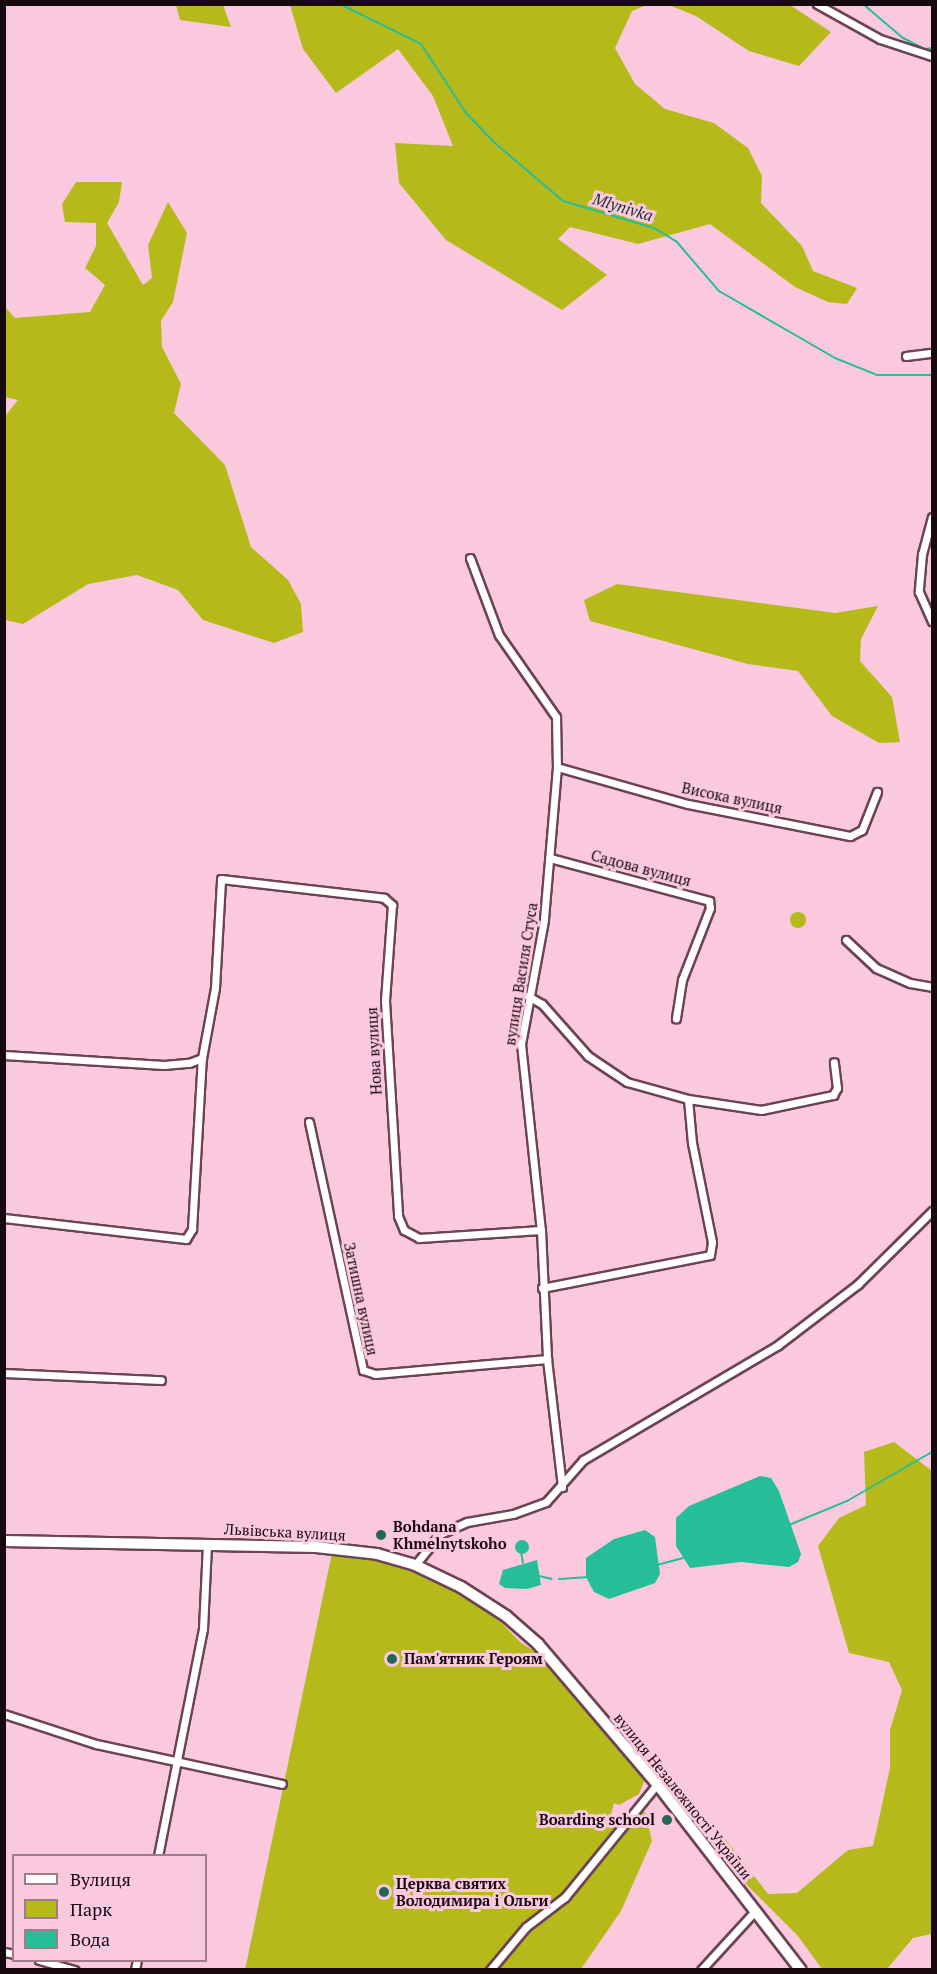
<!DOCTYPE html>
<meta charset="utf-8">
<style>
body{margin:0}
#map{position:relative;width:937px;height:1974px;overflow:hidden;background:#fbc9de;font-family:"PT Serif",serif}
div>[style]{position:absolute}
.green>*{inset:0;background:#b5b91a}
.round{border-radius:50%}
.water>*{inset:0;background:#26be99}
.stream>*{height:2px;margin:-1px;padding:0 1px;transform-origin:1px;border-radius:1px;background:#26be99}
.roads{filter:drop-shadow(2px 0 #6c4355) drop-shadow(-2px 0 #6c4355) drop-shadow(0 2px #6c4355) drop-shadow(0 -2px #6c4355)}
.street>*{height:7px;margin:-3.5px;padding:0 3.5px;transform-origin:3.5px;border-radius:3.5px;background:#fff}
.secondary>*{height:10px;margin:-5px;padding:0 5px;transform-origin:5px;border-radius:5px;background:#fff}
.dots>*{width:16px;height:16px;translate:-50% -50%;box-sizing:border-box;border:3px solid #fbc9de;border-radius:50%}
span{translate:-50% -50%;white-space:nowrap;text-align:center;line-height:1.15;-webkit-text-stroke:6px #fbc9de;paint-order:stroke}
.street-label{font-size:15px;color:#18080f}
.poi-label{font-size:15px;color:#18080f;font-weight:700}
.left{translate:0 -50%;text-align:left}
.right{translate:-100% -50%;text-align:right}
.water-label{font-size:16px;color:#16332a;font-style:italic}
.frame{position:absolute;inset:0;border:6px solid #18080f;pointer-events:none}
.legend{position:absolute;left:12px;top:1854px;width:195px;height:108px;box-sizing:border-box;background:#fbc9de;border:2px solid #a07c8b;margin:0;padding:8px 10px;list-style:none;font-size:18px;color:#18080f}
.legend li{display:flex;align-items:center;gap:12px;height:30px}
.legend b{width:30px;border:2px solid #a07c8b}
</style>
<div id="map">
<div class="green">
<div style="clip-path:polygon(176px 5px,223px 5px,231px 27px,180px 20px)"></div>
<div style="clip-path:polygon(290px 5px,647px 5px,632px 11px,615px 48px,635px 84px,665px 109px,714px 123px,748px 148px,762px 176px,761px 203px,802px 246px,813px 271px,857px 288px,847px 304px,828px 302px,795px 287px,710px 224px,638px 244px,570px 227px,558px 239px,607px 275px,562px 310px,446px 240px,399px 183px,395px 143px,453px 146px,433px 96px,398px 49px,336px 93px,303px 49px)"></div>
<div style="clip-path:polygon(669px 5px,790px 5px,831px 32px,799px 66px,749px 51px,696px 16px)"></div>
<div style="clip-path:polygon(76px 182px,122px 182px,119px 202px,107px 223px,143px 285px,152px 278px,148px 245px,168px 202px,187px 233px,173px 302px,161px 321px,162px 347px,181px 384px,174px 413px,225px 465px,251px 547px,288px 580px,301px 604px,303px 632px,274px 643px,203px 620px,178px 590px,137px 575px,88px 584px,23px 624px,5px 620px,5px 416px,18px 400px,5px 397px,5px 307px,15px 318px,90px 312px,105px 285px,85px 268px,96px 246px,96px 223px,65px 222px,62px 204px)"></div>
<div style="clip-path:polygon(617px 584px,835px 613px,878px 606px,861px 639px,860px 661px,892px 697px,900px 742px,879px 743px,832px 716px,798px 671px,748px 664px,590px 621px,584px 600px)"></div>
<div class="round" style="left:790px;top:912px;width:16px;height:16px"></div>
<div style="clip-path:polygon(894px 1442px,932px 1471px,932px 1934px,913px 1938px,887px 1969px,822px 1969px,798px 1936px,715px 1853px,709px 1838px,723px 1836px,768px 1894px,797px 1893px,848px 1850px,873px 1846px,890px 1768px,890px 1730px,902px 1690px,889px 1662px,849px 1653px,818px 1546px,839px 1518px,866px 1505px,864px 1452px)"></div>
<div style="clip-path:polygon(333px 1548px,377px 1554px,474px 1594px,520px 1642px,537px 1653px,645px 1779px,639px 1794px,619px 1805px,614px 1803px,610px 1818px,645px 1812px,652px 1841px,621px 1911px,581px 1969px,245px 1970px)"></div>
</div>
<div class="water">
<div style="clip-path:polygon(760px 1476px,771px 1478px,779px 1491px,801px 1554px,798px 1562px,789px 1567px,741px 1562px,690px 1568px,676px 1546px,676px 1518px,689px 1506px)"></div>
<div style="clip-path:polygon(645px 1530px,655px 1537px,660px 1574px,655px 1583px,609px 1599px,594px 1592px,586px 1577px,586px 1558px,614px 1539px)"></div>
<div class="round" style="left:515px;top:1540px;width:14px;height:14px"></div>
<div style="clip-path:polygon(537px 1560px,541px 1585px,527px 1589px,505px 1588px,499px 1584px,503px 1570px)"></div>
</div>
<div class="stream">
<div style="left:340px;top:4px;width:90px;rotate:26.3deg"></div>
<div style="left:421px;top:44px;width:82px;rotate:56.9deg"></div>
<div style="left:466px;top:113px;width:42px;rotate:46deg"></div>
<div style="left:495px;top:143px;width:89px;rotate:40.5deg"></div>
<div style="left:563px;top:201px;width:95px;rotate:16.5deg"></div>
<div style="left:654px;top:228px;width:26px;rotate:31deg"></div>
<div style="left:676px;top:241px;width:66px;rotate:49.3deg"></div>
<div style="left:719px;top:291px;width:134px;rotate:30deg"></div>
<div style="left:835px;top:358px;width:45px;rotate:22deg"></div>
<div style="left:877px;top:375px;width:55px"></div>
<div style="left:863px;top:4px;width:52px;rotate:40.4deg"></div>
<div style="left:903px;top:38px;width:25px;rotate:27deg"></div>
<div style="left:925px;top:49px;width:7px;rotate:-8deg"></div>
<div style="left:789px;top:1525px;width:63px;rotate:-22.5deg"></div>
<div style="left:847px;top:1501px;width:98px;rotate:-30deg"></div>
<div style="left:521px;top:1551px;width:12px;rotate:81deg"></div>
<div style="left:657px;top:1565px;width:27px;rotate:-15deg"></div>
<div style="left:539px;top:1576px;width:13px;rotate:13deg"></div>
<div style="left:559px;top:1579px;width:30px;rotate:-4deg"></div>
</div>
<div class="roads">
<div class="street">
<div style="left:817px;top:4px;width:72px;rotate:29.1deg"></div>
<div style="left:880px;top:39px;width:55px;rotate:18.1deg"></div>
<div style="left:906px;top:356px;width:26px;rotate:-7deg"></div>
<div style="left:932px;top:517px;width:38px;rotate:105deg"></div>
<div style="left:922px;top:554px;width:38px;rotate:95deg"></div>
<div style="left:919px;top:592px;width:32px;rotate:66deg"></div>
<div style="left:470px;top:558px;width:82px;rotate:69.4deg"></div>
<div style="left:499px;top:635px;width:100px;rotate:55.2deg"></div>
<div style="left:556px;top:717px;width:50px;rotate:88.9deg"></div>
<div style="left:557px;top:767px;width:154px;rotate:94.9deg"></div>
<div style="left:544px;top:920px;width:126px;rotate:100.5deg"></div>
<div style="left:521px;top:1044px;width:187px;rotate:83.9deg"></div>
<div style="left:541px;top:1230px;width:129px;rotate:87.3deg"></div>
<div style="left:547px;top:1359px;width:129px;rotate:83.3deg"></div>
<div style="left:557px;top:767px;width:136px;rotate:15.8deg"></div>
<div style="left:688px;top:804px;width:165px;rotate:11.2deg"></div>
<div style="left:850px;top:836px;width:13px;rotate:-27deg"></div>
<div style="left:862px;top:830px;width:41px;rotate:-68.5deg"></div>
<div style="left:550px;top:858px;width:165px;rotate:15.1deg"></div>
<div style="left:709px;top:901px;width:7px;rotate:82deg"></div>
<div style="left:710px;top:908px;width:77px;rotate:111.3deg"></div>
<div style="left:682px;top:980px;width:39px;rotate:99deg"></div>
<div style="left:846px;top:940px;width:41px;rotate:43deg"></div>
<div style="left:876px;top:968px;width:37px;rotate:24deg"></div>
<div style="left:910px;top:983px;width:22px;rotate:10deg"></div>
<div style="left:528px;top:996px;width:16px;rotate:30deg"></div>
<div style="left:542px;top:1004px;width:69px;rotate:48.5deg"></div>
<div style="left:588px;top:1056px;width:47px;rotate:33.7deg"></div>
<div style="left:627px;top:1082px;width:63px;rotate:15.6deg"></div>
<div style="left:688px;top:1099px;width:74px;rotate:8.6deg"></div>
<div style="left:761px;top:1110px;width:74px;rotate:-11.8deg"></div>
<div style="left:833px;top:1095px;width:8px;rotate:-60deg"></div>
<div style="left:837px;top:1088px;width:26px;rotate:-97deg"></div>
<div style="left:4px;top:1055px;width:160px;rotate:3.6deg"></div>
<div style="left:164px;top:1065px;width:25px;rotate:-5deg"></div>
<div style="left:189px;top:1063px;width:14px;rotate:-21deg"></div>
<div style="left:309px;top:1122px;width:254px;rotate:77.7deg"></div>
<div style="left:363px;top:1370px;width:13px;rotate:18deg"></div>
<div style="left:375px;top:1374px;width:173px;rotate:-5deg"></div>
<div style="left:4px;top:1218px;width:183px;rotate:6.6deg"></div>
<div style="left:186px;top:1239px;width:12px;rotate:-59deg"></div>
<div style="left:192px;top:1229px;width:171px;rotate:-86.7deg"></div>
<div style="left:202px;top:1058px;width:71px;rotate:-79.5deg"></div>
<div style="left:215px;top:988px;width:109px;rotate:-86.8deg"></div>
<div style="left:221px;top:879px;width:164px;rotate:6.6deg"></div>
<div style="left:384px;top:898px;width:11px;rotate:41deg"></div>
<div style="left:392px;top:905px;width:96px;rotate:94.2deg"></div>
<div style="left:385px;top:1001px;width:215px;rotate:86.5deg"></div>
<div style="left:398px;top:1216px;width:15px;rotate:67deg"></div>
<div style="left:404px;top:1230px;width:17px;rotate:28deg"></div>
<div style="left:419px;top:1238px;width:122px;rotate:-3.8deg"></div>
<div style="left:542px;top:1288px;width:171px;rotate:-11.1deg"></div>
<div style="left:710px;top:1255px;width:13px;rotate:-81deg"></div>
<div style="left:712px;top:1242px;width:101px;rotate:-101.4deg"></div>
<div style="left:692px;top:1143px;width:44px;rotate:-95.2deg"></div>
<div style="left:4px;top:1373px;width:157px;rotate:2.6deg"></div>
<div style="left:415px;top:1565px;width:40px;rotate:-51deg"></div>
<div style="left:440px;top:1534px;width:30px;rotate:-24deg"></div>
<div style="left:467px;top:1522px;width:47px;rotate:-9.9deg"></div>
<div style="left:513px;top:1514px;width:35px;rotate:-20deg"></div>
<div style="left:546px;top:1502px;width:56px;rotate:-48.6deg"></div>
<div style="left:583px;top:1460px;width:226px;rotate:-30.5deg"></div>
<div style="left:778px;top:1345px;width:101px;rotate:-37.3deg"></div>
<div style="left:858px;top:1284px;width:104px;rotate:-44.6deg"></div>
<div style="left:4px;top:1714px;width:97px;rotate:18.1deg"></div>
<div style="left:96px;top:1744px;width:190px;rotate:12.1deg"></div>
<div style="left:158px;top:1856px;width:231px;rotate:-78.8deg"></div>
<div style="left:203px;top:1629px;width:86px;rotate:-87.3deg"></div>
<div style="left:4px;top:1952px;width:10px;rotate:11deg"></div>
<div style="left:39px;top:1960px;width:37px;rotate:16deg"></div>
<div style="left:135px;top:1970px;width:10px;rotate:-79deg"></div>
<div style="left:490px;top:1970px;width:56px;rotate:-50.1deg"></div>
<div style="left:526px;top:1927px;width:49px;rotate:-37.6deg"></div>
<div style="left:565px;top:1897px;width:146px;rotate:-50.8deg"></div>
<div style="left:701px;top:1970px;width:81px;rotate:-47.5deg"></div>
</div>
<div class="secondary">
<div style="left:4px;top:1541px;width:312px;rotate:1.1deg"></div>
<div style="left:316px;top:1547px;width:61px;rotate:6.5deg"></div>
<div style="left:377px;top:1554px;width:40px;rotate:16deg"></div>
<div style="left:415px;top:1565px;width:51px;rotate:25.6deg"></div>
<div style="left:461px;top:1587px;width:54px;rotate:32.8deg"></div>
<div style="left:506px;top:1616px;width:43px;rotate:41.2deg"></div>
<div style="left:538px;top:1644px;width:184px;rotate:49.6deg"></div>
<div style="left:657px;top:1784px;width:235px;rotate:52.3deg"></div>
</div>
</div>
<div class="dots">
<div style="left:381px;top:1535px;background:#256553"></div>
<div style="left:392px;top:1659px;background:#256553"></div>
<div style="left:667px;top:1820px;background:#256553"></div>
<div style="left:384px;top:1892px;background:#256553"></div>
</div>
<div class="street-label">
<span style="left:732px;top:798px;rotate:12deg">Висока вулиця</span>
<span style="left:641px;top:868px;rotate:15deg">Садова вулиця</span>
<span style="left:521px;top:974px;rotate:-81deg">вулиця Василя Стуса</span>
<span style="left:374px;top:1051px;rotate:-93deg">Нова вулиця</span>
<span style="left:361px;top:1299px;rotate:78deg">Затишна вулиця</span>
<span style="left:285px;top:1532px;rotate:3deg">Львівська вулиця</span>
<span style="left:683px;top:1796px;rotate:51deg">вулиця Незалежності України</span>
</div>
<div class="poi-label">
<span class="left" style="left:393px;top:1535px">Bohdana<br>Khmelnytskoho</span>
<span class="left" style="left:404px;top:1659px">Пам'ятник Героям</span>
<span class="right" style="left:655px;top:1820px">Boarding school</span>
<span class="left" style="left:396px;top:1892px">Церква святих<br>Володимира і Ольги</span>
</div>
<div class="water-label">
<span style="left:623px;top:207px;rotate:17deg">Mlynivka</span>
</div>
<div class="frame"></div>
<ul class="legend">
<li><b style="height:8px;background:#fff"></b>Вулиця</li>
<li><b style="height:16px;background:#b5b91a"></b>Парк</li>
<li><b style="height:16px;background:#26be99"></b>Вода</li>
</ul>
</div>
